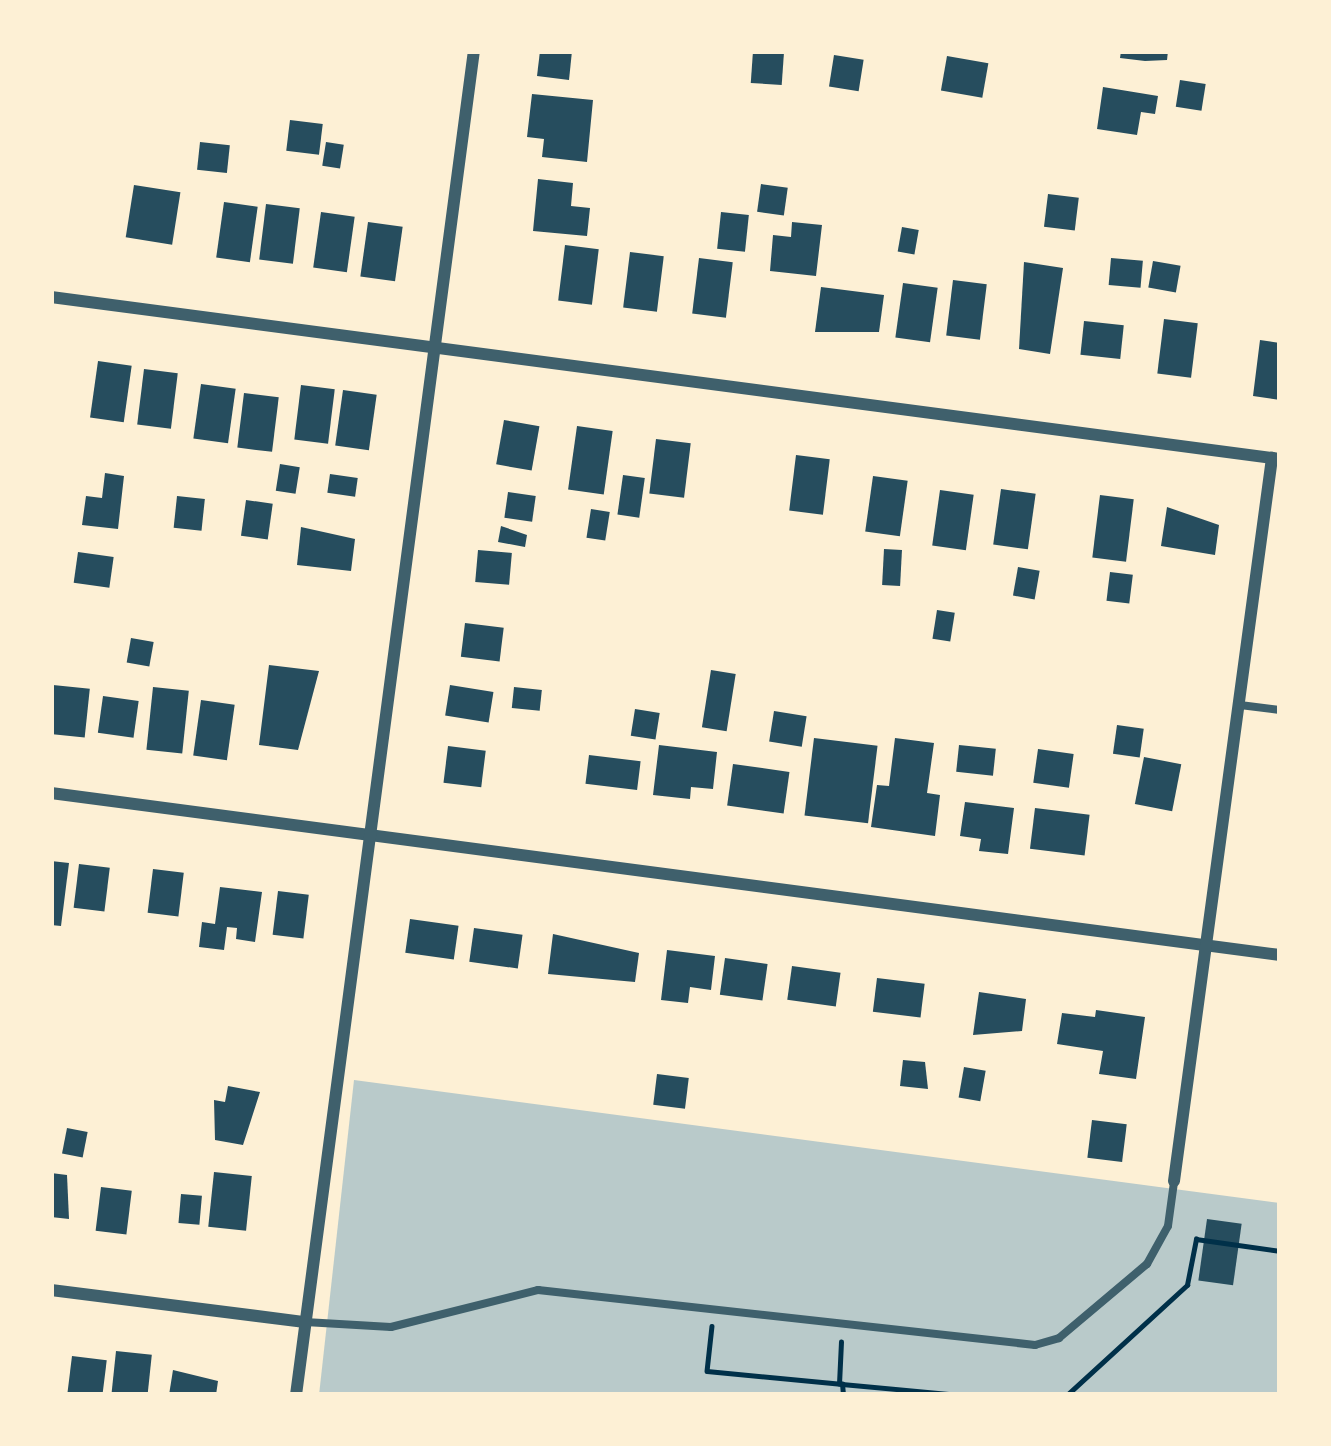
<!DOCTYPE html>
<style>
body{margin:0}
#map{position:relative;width:1331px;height:1446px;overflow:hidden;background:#fdf0d5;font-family:Rubik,sans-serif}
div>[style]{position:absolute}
.green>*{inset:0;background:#b9caca}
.building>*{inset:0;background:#264d5e;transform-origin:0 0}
.path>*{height:4.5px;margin:-2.25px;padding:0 2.25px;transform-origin:2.25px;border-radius:2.25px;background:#003049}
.service>*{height:8px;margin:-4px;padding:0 4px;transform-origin:4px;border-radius:4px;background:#3f606c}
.minor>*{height:12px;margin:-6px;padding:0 6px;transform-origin:6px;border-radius:6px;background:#3f606c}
span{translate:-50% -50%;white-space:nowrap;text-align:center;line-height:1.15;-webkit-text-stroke:10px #fdf0d5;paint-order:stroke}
.frame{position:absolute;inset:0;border:54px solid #fdf0d5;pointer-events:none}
</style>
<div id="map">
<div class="green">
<div style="clip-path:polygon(354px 1080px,1280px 1203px,1280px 1395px,319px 1395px)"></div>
</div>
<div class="building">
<div style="clip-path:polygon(540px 51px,572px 51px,569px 80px,537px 76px)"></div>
<div style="left:753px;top:51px;width:31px;height:32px;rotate:4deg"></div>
<div style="clip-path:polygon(1121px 51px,1168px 51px,1167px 60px,1145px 61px,1120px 58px)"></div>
<div style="left:834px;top:55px;width:30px;height:32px;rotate:9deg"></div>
<div style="left:947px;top:56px;width:42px;height:35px;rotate:10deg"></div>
<div style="left:1180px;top:80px;width:26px;height:27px;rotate:9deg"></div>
<div style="clip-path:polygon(1103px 87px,1158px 96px,1155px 114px,1141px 112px,1137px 135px,1097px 129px)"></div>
<div style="clip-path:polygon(532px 94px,593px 100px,587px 162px,542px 157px,544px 139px,527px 137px)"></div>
<div style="left:290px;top:120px;width:33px;height:31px;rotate:7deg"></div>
<div style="left:200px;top:142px;width:30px;height:28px;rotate:6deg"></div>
<div style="left:326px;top:142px;width:18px;height:24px;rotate:9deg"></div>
<div style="clip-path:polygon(538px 179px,573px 183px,571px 206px,590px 208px,587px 236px,533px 231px)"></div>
<div style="left:761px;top:184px;width:27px;height:28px;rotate:8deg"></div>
<div style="left:134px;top:185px;width:47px;height:53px;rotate:9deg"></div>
<div style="left:1048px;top:194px;width:31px;height:33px;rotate:7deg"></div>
<div style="left:224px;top:202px;width:34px;height:56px;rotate:8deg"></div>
<div style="left:266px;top:204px;width:34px;height:56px;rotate:7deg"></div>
<div style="left:321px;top:212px;width:34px;height:56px;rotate:8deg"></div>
<div style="left:721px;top:212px;width:28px;height:37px;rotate:6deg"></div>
<div style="left:368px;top:222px;width:35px;height:55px;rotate:8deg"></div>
<div style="clip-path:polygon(792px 222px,822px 225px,816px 276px,770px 271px,773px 235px,791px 237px)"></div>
<div style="left:902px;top:227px;width:17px;height:25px;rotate:10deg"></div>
<div style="left:565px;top:245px;width:34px;height:56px;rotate:7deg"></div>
<div style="left:630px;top:252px;width:34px;height:56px;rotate:7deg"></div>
<div style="left:699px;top:258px;width:34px;height:56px;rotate:7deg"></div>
<div style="left:1111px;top:258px;width:32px;height:27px;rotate:5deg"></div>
<div style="left:1153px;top:261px;width:28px;height:27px;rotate:10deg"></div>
<div style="clip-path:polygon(1024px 262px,1063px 268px,1050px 354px,1019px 349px)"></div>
<div style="left:953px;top:280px;width:34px;height:56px;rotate:7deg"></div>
<div style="left:903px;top:283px;width:35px;height:55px;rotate:8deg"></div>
<div style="clip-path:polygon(821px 287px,884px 295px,879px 332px,815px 332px)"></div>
<div style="left:1164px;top:319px;width:34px;height:55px;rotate:7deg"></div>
<div style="left:1084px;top:321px;width:40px;height:34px;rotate:6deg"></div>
<div style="clip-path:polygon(1260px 340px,1280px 343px,1280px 400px,1253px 396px)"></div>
<div style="left:98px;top:361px;width:34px;height:57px;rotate:8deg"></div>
<div style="left:144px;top:369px;width:34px;height:56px;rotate:7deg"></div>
<div style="left:201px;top:384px;width:35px;height:55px;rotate:8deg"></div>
<div style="left:301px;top:385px;width:34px;height:55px;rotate:7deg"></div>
<div style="left:343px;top:390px;width:34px;height:56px;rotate:8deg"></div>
<div style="left:244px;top:393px;width:35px;height:55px;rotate:7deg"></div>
<div style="left:504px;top:420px;width:36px;height:45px;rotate:10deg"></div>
<div style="left:577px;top:426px;width:36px;height:64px;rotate:8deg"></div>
<div style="left:656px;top:439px;width:35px;height:55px;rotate:7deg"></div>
<div style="left:796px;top:455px;width:34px;height:56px;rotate:7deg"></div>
<div style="left:280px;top:464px;width:20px;height:27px;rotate:9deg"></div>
<div style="clip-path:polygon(105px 473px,124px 476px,118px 529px,82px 525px,86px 496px,102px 498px)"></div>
<div style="left:330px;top:474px;width:28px;height:19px;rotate:8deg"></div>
<div style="left:623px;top:475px;width:22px;height:40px;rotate:8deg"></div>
<div style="left:873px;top:476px;width:35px;height:56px;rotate:8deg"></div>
<div style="left:1001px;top:489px;width:35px;height:56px;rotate:8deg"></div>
<div style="left:940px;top:490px;width:34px;height:56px;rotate:8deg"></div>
<div style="left:508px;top:492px;width:28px;height:26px;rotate:8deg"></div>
<div style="left:1100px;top:495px;width:34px;height:63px;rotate:7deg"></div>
<div style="left:177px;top:496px;width:28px;height:32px;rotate:6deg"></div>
<div style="left:246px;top:500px;width:27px;height:36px;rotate:8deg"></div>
<div style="clip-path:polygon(1167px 507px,1219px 525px,1215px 555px,1161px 546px)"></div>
<div style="left:591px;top:509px;width:19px;height:29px;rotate:9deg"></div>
<div style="clip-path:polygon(501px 526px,527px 535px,525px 547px,498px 542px)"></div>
<div style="clip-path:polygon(301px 527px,355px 539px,351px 571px,297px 565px)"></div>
<div style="left:884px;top:549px;width:18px;height:36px;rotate:3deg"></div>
<div style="left:478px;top:550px;width:34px;height:32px;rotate:5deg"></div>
<div style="left:78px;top:552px;width:36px;height:31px;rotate:8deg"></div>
<div style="left:1018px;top:567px;width:22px;height:29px;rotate:10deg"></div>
<div style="left:1110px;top:572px;width:23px;height:29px;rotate:7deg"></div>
<div style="left:937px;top:610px;width:18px;height:29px;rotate:9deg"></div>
<div style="left:465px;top:623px;width:39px;height:34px;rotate:7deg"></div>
<div style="left:131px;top:638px;width:23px;height:25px;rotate:10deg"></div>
<div style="clip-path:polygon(269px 665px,319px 671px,298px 750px,259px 745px)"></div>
<div style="left:711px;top:670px;width:25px;height:58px;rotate:9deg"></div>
<div style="left:53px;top:685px;width:37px;height:49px;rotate:6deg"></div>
<div style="left:450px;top:685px;width:44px;height:31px;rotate:9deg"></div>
<div style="left:153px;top:687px;width:36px;height:63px;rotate:6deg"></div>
<div style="left:514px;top:687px;width:28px;height:21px;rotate:6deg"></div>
<div style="left:103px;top:696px;width:36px;height:37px;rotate:8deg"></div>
<div style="left:201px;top:700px;width:34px;height:56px;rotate:8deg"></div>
<div style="left:635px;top:709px;width:25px;height:27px;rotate:9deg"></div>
<div style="left:774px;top:711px;width:33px;height:31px;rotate:9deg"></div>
<div style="left:1117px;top:725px;width:27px;height:29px;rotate:8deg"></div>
<div style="left:814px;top:738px;width:64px;height:78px;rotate:7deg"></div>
<div style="clip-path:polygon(895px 738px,934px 743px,927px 793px,940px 795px,935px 836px,871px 827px,877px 785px,889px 786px)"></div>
<div style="clip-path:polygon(659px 745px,717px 752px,713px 789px,691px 787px,690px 799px,653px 795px)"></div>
<div style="left:959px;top:745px;width:37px;height:27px;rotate:6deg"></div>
<div style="left:448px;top:746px;width:38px;height:37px;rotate:7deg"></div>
<div style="left:1038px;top:749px;width:36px;height:34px;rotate:8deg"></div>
<div style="left:589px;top:755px;width:52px;height:29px;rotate:7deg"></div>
<div style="left:1144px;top:757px;width:38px;height:48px;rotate:11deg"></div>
<div style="left:733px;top:764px;width:57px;height:42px;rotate:8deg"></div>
<div style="clip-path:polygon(965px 802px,1014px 808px,1008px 854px,979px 851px,981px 839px,960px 836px)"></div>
<div style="left:1035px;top:808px;width:55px;height:41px;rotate:7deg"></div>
<div style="clip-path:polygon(51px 861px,69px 863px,61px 926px,51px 925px)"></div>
<div style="left:79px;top:864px;width:31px;height:44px;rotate:7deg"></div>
<div style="left:153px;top:869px;width:31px;height:44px;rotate:7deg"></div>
<div style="clip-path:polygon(220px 887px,262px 892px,255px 942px,236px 939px,237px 928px,227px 927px,224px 950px,199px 947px,202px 922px,215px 924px)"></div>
<div style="left:278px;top:891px;width:31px;height:44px;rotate:7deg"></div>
<div style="left:410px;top:919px;width:49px;height:34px;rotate:8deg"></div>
<div style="left:474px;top:928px;width:49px;height:34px;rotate:8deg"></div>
<div style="clip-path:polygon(553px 934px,639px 953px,635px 982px,548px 974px)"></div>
<div style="clip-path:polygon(667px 950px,715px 956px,711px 990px,690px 987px,688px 1003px,661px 1000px)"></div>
<div style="left:725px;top:958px;width:43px;height:37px;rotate:8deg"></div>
<div style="left:792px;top:966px;width:49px;height:34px;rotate:8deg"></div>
<div style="left:877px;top:978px;width:48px;height:34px;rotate:7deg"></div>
<div style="clip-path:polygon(979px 992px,1026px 999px,1022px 1031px,973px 1035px)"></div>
<div style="clip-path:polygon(1096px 1010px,1145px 1017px,1136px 1079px,1099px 1074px,1103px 1051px,1057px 1044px,1062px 1013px,1095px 1017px)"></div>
<div style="clip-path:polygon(903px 1060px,925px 1062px,928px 1089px,900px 1086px)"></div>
<div style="left:964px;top:1067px;width:22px;height:31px;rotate:10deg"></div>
<div style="left:657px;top:1074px;width:32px;height:31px;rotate:7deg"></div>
<div style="clip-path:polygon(228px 1086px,260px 1092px,243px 1145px,215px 1140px,214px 1100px,225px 1102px)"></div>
<div style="left:1092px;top:1120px;width:35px;height:38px;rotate:7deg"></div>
<div style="left:67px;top:1128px;width:21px;height:26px;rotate:11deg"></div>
<div style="left:214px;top:1172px;width:38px;height:55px;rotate:6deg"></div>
<div style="clip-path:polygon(51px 1173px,67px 1175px,69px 1219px,51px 1217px)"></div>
<div style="left:101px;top:1187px;width:31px;height:44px;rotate:7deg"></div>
<div style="left:181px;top:1194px;width:21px;height:29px;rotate:5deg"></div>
<div style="left:1207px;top:1219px;width:35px;height:62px;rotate:8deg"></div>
<div style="left:116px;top:1351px;width:36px;height:44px;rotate:6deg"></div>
<div style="left:72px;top:1356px;width:35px;height:39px;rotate:7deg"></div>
<div style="clip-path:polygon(173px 1370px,218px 1381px,216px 1395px,169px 1395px)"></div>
</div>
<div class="path">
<div style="left:712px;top:1326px;width:45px;rotate:96.3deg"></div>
<div style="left:707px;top:1371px;width:136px;rotate:5.5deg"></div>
<div style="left:839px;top:1384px;width:42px;rotate:-87.3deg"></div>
<div style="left:843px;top:1395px;width:11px;rotate:-95deg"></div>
<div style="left:842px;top:1384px;width:120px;rotate:5.3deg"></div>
<div style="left:1067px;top:1395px;width:163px;rotate:-42.5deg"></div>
<div style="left:1187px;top:1285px;width:47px;rotate:-78.9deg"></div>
<div style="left:1196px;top:1239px;width:85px;rotate:8.1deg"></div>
</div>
<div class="service">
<div style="left:1240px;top:705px;width:40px;rotate:7.1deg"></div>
<div style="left:305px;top:1322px;width:86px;rotate:3.3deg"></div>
<div style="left:391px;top:1327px;width:152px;rotate:-14.1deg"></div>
<div style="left:538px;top:1290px;width:500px;rotate:6.31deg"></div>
<div style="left:1035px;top:1345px;width:25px;rotate:-16deg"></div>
<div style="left:1059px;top:1338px;width:115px;rotate:-40.1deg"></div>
<div style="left:1147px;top:1264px;width:43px;rotate:-61.1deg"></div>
<div style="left:1168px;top:1226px;width:44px;rotate:-82.2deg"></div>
</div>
<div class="minor">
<div style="left:51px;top:297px;width:1240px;rotate:7.51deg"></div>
<div style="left:51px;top:793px;width:1240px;rotate:7.51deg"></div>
<div style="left:1174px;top:1181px;width:730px;rotate:-82.28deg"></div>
<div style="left:51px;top:1290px;width:256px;rotate:7.2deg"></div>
<div style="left:296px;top:1395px;width:1356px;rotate:-82.46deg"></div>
</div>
<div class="frame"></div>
</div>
